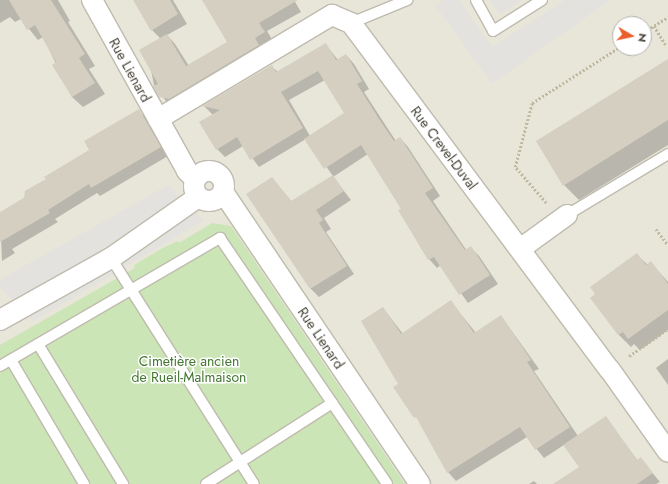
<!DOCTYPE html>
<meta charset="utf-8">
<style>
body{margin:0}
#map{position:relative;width:668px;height:484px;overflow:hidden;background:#f4f2eb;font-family:Jost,sans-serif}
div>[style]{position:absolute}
.residential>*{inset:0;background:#e8e5d9}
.green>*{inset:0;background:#cbe5b7}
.parking>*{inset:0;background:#e3e2df}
.shadow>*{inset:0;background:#0003}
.building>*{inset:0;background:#d5cfc1}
.path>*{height:2.5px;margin-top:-1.25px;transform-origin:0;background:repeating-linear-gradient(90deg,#c0b8a0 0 2px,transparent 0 4px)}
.roads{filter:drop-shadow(1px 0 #bfbbae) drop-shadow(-1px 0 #bfbbae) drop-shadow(0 1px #bfbbae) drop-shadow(0 -1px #bfbbae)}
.lane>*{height:10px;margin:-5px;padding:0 5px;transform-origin:5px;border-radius:5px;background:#fff}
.street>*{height:20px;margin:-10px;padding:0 10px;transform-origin:10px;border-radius:10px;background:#fff}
.street>.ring{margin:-10px;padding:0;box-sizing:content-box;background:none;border:20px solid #fff;border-radius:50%}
span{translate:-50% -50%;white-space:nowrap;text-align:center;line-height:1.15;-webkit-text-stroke:3px #fff;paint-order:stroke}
.street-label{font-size:14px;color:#484439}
.park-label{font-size:14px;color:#427630}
.north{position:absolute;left:612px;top:16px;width:40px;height:40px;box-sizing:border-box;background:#fff;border:1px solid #b6b4b0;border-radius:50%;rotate:99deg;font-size:11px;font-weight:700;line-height:16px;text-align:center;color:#484439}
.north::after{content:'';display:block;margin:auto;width:14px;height:18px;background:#ea5e2c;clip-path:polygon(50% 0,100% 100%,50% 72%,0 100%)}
</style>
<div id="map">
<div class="residential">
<div style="clip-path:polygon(evenodd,0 0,668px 0,668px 484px,0 484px,0 0,620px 24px,644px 24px,644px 48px,620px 48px,620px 24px)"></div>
</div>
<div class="green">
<div style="clip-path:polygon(212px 223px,231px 226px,405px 484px,0 484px,0 345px,135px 268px,134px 265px,163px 248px,178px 241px,179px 243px)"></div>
</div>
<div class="parking">
<div style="clip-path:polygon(444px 0,459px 0,492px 47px,565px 0,610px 0,492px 84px,435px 5px)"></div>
<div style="clip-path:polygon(490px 0,523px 0,500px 15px)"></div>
<div style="clip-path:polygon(168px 185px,204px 220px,33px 321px,0 287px,0 280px)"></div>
</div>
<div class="shadow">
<div style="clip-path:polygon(0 0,58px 0,70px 21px,68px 22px,95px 66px,89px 69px,105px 94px,83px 107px,72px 97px,43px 37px,38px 40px,21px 19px,15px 22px,10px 17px,0 23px)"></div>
<div style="clip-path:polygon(134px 0,173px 0,187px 24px,167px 35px,175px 44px,189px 66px,228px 42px,205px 0,294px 0,301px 12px,267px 31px,273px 41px,169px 105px,154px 85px,151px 70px,161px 39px,152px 30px)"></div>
<div style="clip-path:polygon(evenodd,326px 45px,338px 60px,346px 55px,354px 64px,369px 89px,364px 92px,388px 129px,396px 141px,400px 138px,408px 147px,440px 196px,433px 201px,467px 251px,471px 248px,479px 256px,498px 284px,468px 303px,441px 265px,437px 268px,429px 259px,402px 209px,368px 154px,333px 177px,351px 200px,324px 218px,331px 229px,326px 232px,354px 274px,319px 297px,311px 289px,248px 194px,272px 178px,292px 202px,333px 176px,306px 139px,259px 167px,243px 146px,225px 157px,217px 149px,213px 115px,204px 106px,271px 66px,278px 72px,326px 45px,325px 80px,346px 113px,310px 136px,289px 100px,325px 80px)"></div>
<div style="clip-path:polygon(668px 60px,668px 145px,579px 200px,564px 185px)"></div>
<div style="clip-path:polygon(138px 110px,147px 119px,168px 156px,100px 196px,97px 193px,55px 219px,58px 222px,12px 249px,15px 253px,2px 261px,0 213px,24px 198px,47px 179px,91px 151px)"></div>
<div style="clip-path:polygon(637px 255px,648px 265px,651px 263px,668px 282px,668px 330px,640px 350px,634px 344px,631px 347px,619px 335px,592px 298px)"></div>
<div style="clip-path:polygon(451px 302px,476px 333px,501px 316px,539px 369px,534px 371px,578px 436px,606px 418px,638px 461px,641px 459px,660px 482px,656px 484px,554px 484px,581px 467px,564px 445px,544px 458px,527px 437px,456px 481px,448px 472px,421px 423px,395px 387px,399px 384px,383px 308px,403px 334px)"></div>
<div style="clip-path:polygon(668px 359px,668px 385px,656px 368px)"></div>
<div style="clip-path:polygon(534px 481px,537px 484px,529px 484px)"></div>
</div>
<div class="building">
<div style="clip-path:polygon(9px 0,51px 0,85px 54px,79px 58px,95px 83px,72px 97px,52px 65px,56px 62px,35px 25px,27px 30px)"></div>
<div style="clip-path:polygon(133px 0,170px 0,178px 14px,151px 31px)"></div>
<div style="clip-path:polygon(202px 0,298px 0,259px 23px,265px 32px,255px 38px,259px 45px,169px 99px,159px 97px,153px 86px,158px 84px,139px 50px,167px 34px,186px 66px,227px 42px)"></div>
<div style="clip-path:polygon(326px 43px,336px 60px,346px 54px,362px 81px,357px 84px,379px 119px,394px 141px,400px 137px,433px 188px,425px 193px,465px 250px,471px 246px,490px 275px,459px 295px,434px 257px,428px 260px,398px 210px,401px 209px,361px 145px,324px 169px,304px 139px,344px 113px,318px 71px,281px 92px,303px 128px,250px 160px,237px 137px,216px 150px,199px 122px,220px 110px,202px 106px,272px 65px,276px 72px)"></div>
<div style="clip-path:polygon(668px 59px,668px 120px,563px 186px,536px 141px)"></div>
<div style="clip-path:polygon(139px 109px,161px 147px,91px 188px,89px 184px,48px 210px,50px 213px,0 242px,0 212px,24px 198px,25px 191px,46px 179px,44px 177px,89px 150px,84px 141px)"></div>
<div style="clip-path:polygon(333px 175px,344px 191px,316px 210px,323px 220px,319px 223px,347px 266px,310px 289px,246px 194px,272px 177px,291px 201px)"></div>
<div style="clip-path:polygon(637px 253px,646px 265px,651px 261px,668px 284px,668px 310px,628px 339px,623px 332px,618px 335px,590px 298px,595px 294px,590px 287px)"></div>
<div style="clip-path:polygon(451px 300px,474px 333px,501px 315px,531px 360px,527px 362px,570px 427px,535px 450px,520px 427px,447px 473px,416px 417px,414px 418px,393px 387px,398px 384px,361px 321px,383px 307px,401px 334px)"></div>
<div style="clip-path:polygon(606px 416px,637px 460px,641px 457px,653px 473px,637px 484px,553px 484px,579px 467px,563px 445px)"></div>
</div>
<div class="path">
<div style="left:654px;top:26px;width:22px;rotate:58deg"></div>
<div style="left:644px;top:32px;width:28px;rotate:-32deg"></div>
<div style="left:546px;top:203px;width:48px;rotate:-130.7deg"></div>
<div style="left:515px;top:167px;width:66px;rotate:-75.1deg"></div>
<div style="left:532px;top:103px;width:104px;rotate:-32.5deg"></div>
<div style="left:656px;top:229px;width:20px;rotate:53deg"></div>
<div style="left:629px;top:356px;width:47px;rotate:-34.7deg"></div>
</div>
<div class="roads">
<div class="lane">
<div style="left:476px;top:0;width:35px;rotate:61deg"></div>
<div style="left:493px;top:31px;width:58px;rotate:-32.3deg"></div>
<div style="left:351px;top:23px;width:61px;rotate:-22.3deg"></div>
<div style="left:567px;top:215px;width:118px;rotate:-31.1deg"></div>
<div style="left:111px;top:258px;width:267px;rotate:57.7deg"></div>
<div style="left:38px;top:344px;width:164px;rotate:58.7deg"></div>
<div style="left:11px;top:360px;width:144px;rotate:59.5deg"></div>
<div style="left:0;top:366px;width:255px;rotate:-30.2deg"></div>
<div style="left:220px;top:238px;width:297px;rotate:55.8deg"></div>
<div style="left:206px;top:484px;width:150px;rotate:-32.7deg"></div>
</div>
<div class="street">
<div style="left:92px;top:0;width:196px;rotate:60.9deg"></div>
<div style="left:187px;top:171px;width:11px;rotate:45deg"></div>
<div style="left:158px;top:119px;width:203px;rotate:-30.9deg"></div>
<div style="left:332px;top:15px;width:21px;rotate:23deg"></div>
<div style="left:351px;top:23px;width:433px;rotate:53.3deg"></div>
<div style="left:610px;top:370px;width:100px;rotate:54.7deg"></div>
<div class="ring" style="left:194px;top:171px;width:10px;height:10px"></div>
<div style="left:223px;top:192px;width:352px;rotate:56deg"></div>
<div style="left:520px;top:249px;width:58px;rotate:-35.9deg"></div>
<div style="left:0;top:320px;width:127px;rotate:-29.2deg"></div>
<div style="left:111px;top:258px;width:106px;rotate:-35deg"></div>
</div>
</div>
<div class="street-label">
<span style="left:130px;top:70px;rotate:61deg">Rue Lienard</span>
<span style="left:444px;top:148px;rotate:53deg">Rue Crevel-Duval</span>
<span style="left:321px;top:338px;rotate:56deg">Rue Lienard</span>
</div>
<div class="park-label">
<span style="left:189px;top:369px">Cimetière ancien<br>de Rueil-Malmaison</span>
</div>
<div class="north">N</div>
</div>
